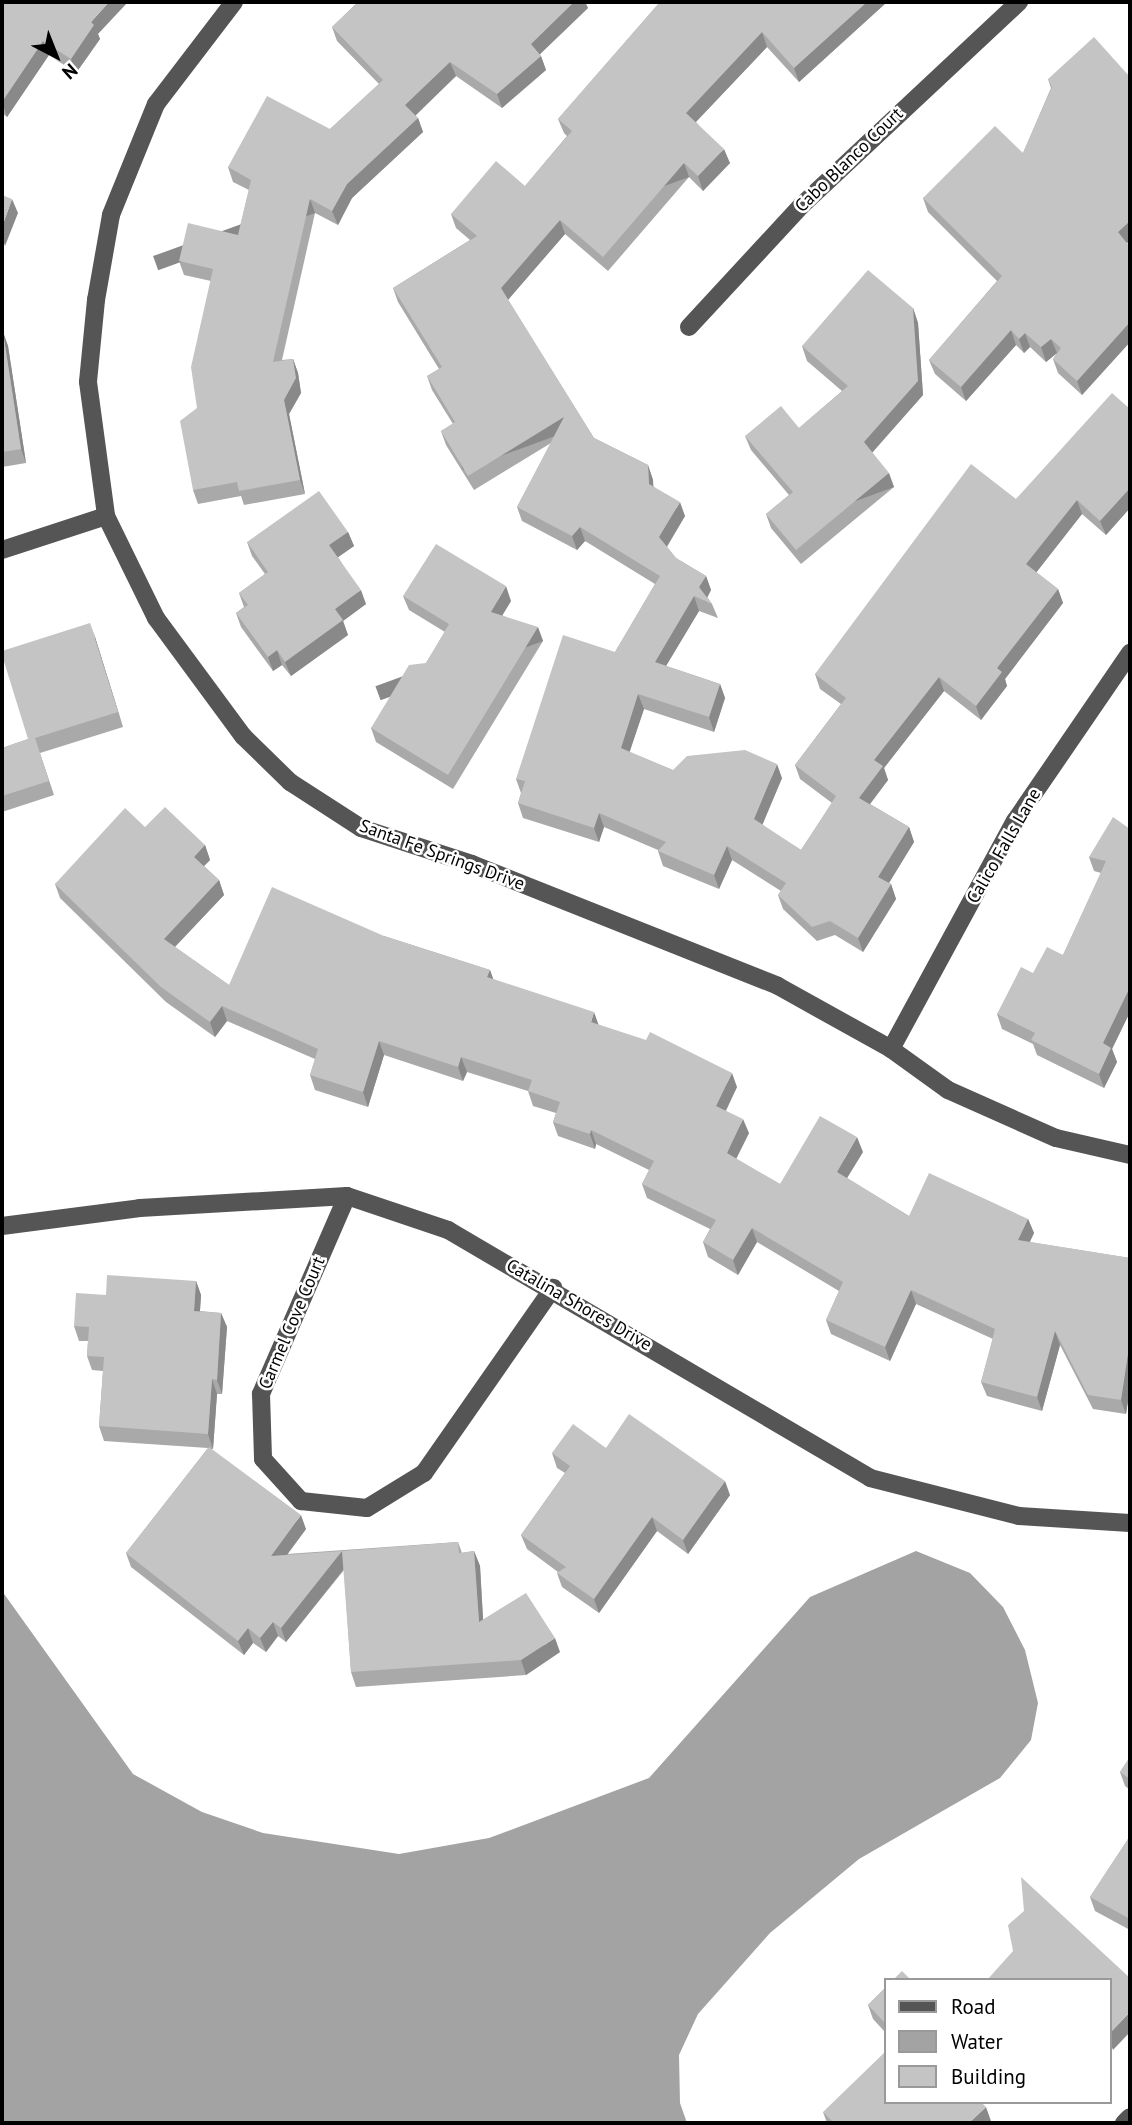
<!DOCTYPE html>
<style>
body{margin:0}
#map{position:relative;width:1132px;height:2125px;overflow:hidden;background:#fff;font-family:"PT Sans",sans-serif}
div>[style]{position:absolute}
.water>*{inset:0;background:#a3a3a3}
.minor>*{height:18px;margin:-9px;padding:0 9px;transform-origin:9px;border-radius:9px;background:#555}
.wall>*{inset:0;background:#a9a9a9}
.shaded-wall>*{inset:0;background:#898989;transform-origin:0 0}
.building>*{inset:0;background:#c4c4c4}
span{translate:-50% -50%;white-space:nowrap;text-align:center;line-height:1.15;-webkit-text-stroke:5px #fff;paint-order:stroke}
.street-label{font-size:18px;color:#000}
.frame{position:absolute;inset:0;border:4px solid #000;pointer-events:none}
.legend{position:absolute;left:884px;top:1978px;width:228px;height:126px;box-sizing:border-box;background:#fff;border:2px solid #999;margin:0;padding:9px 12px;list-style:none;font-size:21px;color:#000}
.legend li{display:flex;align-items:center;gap:14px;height:35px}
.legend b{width:35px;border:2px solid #999}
.north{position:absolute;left:21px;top:21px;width:70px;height:70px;-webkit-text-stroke:5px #fff;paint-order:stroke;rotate:138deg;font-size:19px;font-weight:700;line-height:28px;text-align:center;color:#000}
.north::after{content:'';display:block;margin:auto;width:24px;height:32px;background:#000;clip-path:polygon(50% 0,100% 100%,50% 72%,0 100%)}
</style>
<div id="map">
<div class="water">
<div style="clip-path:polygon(916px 1551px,970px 1573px,1003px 1607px,1025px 1650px,1038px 1703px,1031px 1740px,1000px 1778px,859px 1859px,770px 1933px,698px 2014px,679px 2055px,680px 2103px,687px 2123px,2px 2123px,2px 1591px,133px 1774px,202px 1812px,263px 1833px,399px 1854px,489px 1838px,649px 1778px,810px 1597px)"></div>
</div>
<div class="minor">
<div style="left:234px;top:2px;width:128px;rotate:127.4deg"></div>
<div style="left:156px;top:104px;width:120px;rotate:112.1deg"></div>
<div style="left:111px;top:215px;width:86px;rotate:100deg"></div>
<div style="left:96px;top:300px;width:82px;rotate:95.6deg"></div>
<div style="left:88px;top:382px;width:135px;rotate:82.3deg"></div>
<div style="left:106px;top:516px;width:114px;rotate:63.9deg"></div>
<div style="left:156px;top:618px;width:147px;rotate:53.6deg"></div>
<div style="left:243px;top:736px;width:66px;rotate:44.4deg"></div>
<div style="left:290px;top:782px;width:85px;rotate:32.9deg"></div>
<div style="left:361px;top:828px;width:117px;rotate:18deg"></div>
<div style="left:472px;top:864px;width:329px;rotate:21.7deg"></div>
<div style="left:778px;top:986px;width:129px;rotate:29.1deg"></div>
<div style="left:891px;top:1049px;width:70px;rotate:35.7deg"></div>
<div style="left:948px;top:1090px;width:118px;rotate:24deg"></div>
<div style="left:1056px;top:1138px;width:76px;rotate:12.9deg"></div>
<div style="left:689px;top:327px;width:165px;rotate:-47.2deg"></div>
<div style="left:801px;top:206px;width:299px;rotate:-43.1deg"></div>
<div style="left:2px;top:550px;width:109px;rotate:-18.1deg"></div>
<div style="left:891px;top:1049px;width:260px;rotate:-61.5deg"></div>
<div style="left:1015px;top:821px;width:204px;rotate:-55.6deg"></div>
<div style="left:347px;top:1196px;width:216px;rotate:113.5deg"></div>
<div style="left:261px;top:1394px;width:65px;rotate:88.2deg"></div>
<div style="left:263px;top:1459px;width:57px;rotate:47.9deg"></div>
<div style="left:301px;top:1501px;width:66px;rotate:6.1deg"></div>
<div style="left:367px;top:1508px;width:67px;rotate:-31.6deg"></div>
<div style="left:424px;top:1473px;width:226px;rotate:-55.1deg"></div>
<div style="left:2px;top:1226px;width:139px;rotate:-7.4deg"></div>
<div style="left:140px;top:1208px;width:207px;rotate:-3.3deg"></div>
<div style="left:347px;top:1196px;width:107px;rotate:18.6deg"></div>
<div style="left:448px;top:1230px;width:489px;rotate:30.4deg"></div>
<div style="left:870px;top:1478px;width:154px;rotate:14.3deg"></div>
<div style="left:1019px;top:1516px;width:111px;rotate:3.6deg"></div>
<div style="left:1124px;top:2123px;width:8px;rotate:-45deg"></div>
</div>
<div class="wall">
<div style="clip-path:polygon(2px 2px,98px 34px,100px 39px,76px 73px,49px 55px,7px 117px,2px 113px)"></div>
<div style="clip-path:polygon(358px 2px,585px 2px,588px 8px,540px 54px,546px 70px,502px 108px,456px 76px,415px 115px,418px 118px,423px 132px,352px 198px,338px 225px,315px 213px,282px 360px,293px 359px,298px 373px,301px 393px,289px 414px,305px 494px,244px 505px,241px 496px,198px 504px,193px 490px,197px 408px,211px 281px,184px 275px,179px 261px,238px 235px,249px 190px,233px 182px,228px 167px,330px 129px,379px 84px,337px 41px,332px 27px)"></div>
<div style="clip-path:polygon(660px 2px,887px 2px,799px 82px,767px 47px,696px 122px,730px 163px,703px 191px,689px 177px,608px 271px,565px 234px,508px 300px,594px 438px,648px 465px,653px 480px,653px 486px,685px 516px,667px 547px,676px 558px,706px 576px,711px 590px,707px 597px,712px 604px,718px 618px,699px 611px,666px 666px,720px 684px,725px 698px,714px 732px,644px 709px,629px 752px,673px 770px,782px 778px,762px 825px,801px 850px,832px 803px,800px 779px,795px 765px,841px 704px,820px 689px,815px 674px,1016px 499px,1130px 409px,1130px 508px,1106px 535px,1082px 514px,1036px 572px,1058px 589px,1063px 603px,1005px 679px,1007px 686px,981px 720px,944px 691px,884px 768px,888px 780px,870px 804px,909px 827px,914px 842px,889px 883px,891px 884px,896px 899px,863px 952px,835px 935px,817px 941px,783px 909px,778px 895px,781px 891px,732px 860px,719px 889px,663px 866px,658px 851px,658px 850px,604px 827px,599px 842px,523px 818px,518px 803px,521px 793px,516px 779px,615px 652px,655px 584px,585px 541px,577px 550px,522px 521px,517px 507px,551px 443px,474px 490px,446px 445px,441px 431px,453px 424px,432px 390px,427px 376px,439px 369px,398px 302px,393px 288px,470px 240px,456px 228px,451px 214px,525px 186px,567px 136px,564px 133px,558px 119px)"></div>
<div style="clip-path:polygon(1130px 77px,1130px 240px,1127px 243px,1130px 247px,1130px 342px,1082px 395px,1058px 373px,1053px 359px,1057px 353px,1046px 362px,1030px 347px,1024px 353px,1016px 345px,966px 401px,935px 374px,929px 360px,997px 281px,928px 212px,923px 198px,1023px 153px,1051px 88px,1048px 79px)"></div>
<div style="clip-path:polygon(913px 308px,918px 323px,923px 395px,872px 453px,894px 487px,801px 564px,771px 528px,766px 514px,789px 495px,751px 450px,745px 436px,799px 428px,842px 391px,807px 361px,802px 346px)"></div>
<div style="clip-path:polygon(2px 332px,3px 332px,8px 346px,26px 463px,2px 467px)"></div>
<div style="clip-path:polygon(348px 532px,354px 546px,338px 557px,366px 604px,343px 621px,348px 635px,291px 676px,282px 665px,273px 671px,241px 627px,236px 613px,244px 607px,239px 593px,265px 574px,252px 556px,247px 542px)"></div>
<div style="clip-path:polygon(403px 596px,511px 601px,502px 615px,543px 641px,453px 789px,376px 742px,371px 728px,426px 663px,445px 632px,409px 610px)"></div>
<div style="clip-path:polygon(95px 637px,123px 727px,40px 753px,54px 795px,2px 812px,2px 748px,28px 739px)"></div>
<div style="clip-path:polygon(145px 827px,205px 845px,210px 860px,204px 866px,219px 880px,224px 895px,175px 947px,229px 985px,384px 936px,490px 970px,493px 979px,599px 1025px,737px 1087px,726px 1111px,749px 1133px,736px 1159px,780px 1184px,863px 1152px,847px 1178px,909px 1216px,1028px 1219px,1034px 1233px,1029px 1242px,1130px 1258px,1130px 1388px,1126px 1414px,1093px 1409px,1060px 1345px,1042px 1411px,987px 1396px,981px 1382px,993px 1339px,916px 1304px,890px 1361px,831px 1334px,826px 1320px,839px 1291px,757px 1242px,738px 1275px,708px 1257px,703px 1242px,710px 1229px,647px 1198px,642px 1184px,649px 1170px,596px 1144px,595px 1149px,558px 1136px,553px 1122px,556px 1113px,533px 1106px,528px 1091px,467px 1072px,463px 1081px,384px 1055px,368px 1107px,315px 1090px,310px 1075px,315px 1059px,227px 1021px,215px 1037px,166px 1002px,60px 898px,55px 884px)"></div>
<div style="clip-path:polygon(1130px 829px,1130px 1012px,1112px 1049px,1117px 1062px,1104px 1088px,1037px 1055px,1033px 1044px,1002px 1029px,997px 1014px,1033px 973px,1063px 955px,1101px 873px,1094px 871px,1089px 857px)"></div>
<div style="clip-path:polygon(196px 1281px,201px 1295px,200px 1311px,221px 1313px,227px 1327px,222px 1394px,217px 1394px,213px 1449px,210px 1449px,306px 1529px,287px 1554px,458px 1542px,462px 1553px,474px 1551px,480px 1566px,483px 1619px,560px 1652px,526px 1675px,356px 1687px,351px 1672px,344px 1570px,286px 1642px,278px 1636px,266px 1652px,253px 1643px,244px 1655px,131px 1567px,126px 1553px,208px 1448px,104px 1441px,99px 1426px,103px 1371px,92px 1370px,87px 1356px,88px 1341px,79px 1341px,74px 1326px,106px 1295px)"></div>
<div style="clip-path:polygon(606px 1448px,730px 1495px,688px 1554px,657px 1531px,599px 1613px,562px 1587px,557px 1573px,558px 1572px,527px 1549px,521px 1535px,565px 1473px,557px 1468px,552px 1453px)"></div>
<div style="clip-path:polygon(1130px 1757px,1130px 1790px,1125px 1786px,1120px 1772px)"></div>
<div style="clip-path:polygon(1130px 1836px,1130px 1930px,1095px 1911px,1090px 1897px)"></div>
<div style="clip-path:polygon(885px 1988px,885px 2032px,873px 2019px,868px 2005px)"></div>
<div style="clip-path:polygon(823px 2112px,991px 2121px,989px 2123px,827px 2123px)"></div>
</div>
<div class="shaded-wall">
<div style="clip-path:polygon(109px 2px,128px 2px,98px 34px,100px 39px,76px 73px,71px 59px,91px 22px)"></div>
<div style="clip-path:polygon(574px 2px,585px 2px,588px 8px,536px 58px,531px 44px)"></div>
<div style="clip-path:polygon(867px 2px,887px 2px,799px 82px,794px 68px)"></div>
<div style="clip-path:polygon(762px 32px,767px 47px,691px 127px,686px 113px)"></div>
<div style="clip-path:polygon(43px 41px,49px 55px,7px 117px,2px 102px)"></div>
<div style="clip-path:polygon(541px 56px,546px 70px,502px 108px,497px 94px)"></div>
<div style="clip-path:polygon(450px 62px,456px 76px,411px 120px,405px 105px)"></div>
<div style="clip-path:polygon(418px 118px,423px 132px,352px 198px,338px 225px,332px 211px,347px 184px)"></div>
<div style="clip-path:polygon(724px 149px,730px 163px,703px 191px,698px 176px)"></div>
<div style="left:684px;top:163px;width:15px;height:124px;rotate:70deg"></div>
<div style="clip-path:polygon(12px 199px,18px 213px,5px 246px,2px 236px,2px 227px)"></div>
<div style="left:310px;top:199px;width:15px;height:167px;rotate:70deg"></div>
<div style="clip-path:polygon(560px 220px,565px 234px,506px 302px,501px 288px)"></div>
<div style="clip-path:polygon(1130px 221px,1130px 240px,1123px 247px,1118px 232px)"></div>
<div style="clip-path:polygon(913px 308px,918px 323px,923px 395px,869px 456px,864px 442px)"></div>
<div style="clip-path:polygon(1130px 322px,1130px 342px,1082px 395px,1077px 381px)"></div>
<div style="clip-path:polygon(1011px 330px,1016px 345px,966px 401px,961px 387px)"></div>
<div style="clip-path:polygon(3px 332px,8px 346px,26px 463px,21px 449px)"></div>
<div style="clip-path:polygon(1025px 333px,1030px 347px,1024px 353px,1019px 339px)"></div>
<div style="clip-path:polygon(1051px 339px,1057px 353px,1046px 362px,1041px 347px)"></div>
<div style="clip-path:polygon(293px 359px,298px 373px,301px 393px,289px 414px,305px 494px,300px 480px,284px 400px)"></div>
<div style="left:564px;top:417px;width:15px;height:113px;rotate:70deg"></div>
<div style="clip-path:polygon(648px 465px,653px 480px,654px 498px,649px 484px)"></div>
<div style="left:889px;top:473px;width:15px;height:121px;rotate:70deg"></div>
<div style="clip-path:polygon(1130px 488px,1130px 508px,1106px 535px,1100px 521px)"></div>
<div style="clip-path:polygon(1077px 500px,1082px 514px,1032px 578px,1026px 564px)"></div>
<div style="clip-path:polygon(680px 502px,685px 516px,664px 551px,659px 537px)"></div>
<div style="clip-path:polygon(580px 527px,585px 541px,577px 550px,572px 536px)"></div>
<div style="clip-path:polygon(348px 532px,354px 546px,334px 560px,329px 545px)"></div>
<div style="clip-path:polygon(706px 576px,711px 590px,705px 602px,699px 587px)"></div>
<div style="clip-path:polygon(506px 586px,511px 601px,496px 626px,491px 612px)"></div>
<div style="clip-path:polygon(1058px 589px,1063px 603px,1005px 679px,1007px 686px,981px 720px,976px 706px,997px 668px)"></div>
<div style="clip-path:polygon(361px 590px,366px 604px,343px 621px,348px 635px,291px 676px,285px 662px,335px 609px)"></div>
<div style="clip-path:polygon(694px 596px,699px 611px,660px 676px,655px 662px)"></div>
<div style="clip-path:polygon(90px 623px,95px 637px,123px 727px,118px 712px)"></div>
<div style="left:538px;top:627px;width:15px;height:173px;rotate:70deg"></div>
<div style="clip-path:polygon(277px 650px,282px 665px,273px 671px,268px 657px)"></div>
<div style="clip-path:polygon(939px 677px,944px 691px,884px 768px,888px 780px,864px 812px,859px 798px,874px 760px)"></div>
<div style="clip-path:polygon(720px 684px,725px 698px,714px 732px,709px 717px)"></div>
<div style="clip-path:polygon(638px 694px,644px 709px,626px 763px,621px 748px)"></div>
<div style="clip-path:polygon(777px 764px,782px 778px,759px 833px,754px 819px)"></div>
<div style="clip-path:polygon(599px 813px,604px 827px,599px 842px,594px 828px)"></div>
<div style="clip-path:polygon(909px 827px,914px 842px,884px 891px,878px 877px)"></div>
<div style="clip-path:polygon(205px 845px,210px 860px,199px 871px,194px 857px)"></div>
<div style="clip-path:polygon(727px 846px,732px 860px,719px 889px,714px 875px)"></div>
<div style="clip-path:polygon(219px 880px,224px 895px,169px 953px,164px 939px)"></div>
<div style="clip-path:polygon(891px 884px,896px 899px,863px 952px,858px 938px)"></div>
<div style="clip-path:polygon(490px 970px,495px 984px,487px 977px)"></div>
<div style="clip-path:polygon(1130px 987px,1130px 1012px,1112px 1049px,1117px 1062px,1104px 1088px,1099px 1074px,1103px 1043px)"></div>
<div style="clip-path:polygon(222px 1006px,227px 1021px,215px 1037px,210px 1022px)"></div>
<div style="clip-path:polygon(594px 1012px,599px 1026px,591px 1022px)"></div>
<div style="clip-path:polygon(379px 1041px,384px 1055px,368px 1107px,363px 1092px)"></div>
<div style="clip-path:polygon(461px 1057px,467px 1072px,463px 1081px,458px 1067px)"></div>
<div style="clip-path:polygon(732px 1073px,737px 1087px,721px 1120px,716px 1106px)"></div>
<div style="clip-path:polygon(743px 1119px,749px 1133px,732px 1167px,727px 1153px)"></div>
<div style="clip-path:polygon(591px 1130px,596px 1144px,595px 1149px,590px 1134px)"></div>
<div style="clip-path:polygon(857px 1137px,863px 1152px,842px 1186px,837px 1172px)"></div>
<div style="clip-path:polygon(1028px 1219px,1034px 1233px,1024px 1255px,1018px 1240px)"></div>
<div style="clip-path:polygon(752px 1228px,757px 1242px,738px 1275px,733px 1260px)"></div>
<div style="clip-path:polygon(196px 1281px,201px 1295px,199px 1325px,194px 1311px)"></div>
<div style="clip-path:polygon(911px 1290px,916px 1304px,890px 1361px,885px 1347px)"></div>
<div style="clip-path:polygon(221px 1313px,227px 1327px,222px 1394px,217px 1380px)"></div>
<div style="clip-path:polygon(1055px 1331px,1060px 1345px,1042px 1411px,1037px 1397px)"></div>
<div style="clip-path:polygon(1130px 1340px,1130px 1388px,1126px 1414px,1121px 1400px)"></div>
<div style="clip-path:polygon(212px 1379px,217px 1394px,213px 1449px,208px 1434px)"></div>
<div style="clip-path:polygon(725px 1481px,730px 1495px,688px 1554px,683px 1540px)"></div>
<div style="clip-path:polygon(301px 1515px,306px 1529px,276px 1570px,271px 1556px)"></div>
<div style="clip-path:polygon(652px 1517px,657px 1531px,599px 1613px,594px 1599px)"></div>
<div style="clip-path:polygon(342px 1551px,347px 1565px,286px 1642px,281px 1628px)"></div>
<div style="clip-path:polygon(474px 1551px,480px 1566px,484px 1636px,479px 1622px)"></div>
<div style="clip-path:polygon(273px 1622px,278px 1636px,266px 1652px,260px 1638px)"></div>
<div style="clip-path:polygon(248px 1628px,253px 1643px,244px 1655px,238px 1641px)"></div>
<div style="clip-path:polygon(555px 1638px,560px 1652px,526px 1675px,521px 1660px)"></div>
<div style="clip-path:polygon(1130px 2012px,1130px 2032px,1113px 2050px,1109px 2040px,1109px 2034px)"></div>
<div style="clip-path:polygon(986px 2107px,991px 2121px,989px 2123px,969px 2123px)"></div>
</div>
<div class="building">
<div style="clip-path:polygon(2px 2px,109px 2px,91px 22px,94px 25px,71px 59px,43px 41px,2px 102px)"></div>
<div style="clip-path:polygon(358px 2px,574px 2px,531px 44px,541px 56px,497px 94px,450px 62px,405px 105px,418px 118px,347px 184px,332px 211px,310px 199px,273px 362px,293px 359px,296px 378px,284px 400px,300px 480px,239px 491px,237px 482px,193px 490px,180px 421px,197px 408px,191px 367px,213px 269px,179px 261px,188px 223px,238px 235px,251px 180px,228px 167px,267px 96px,330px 129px,383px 80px,332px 27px)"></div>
<div style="clip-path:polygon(660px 2px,867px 2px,794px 68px,762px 32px,686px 113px,724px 149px,698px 176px,684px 163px,603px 257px,560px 220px,501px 288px,594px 438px,648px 465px,649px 484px,680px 502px,659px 537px,676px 558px,706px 576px,699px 587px,712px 604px,694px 596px,655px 662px,720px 684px,709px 717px,638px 694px,621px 748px,673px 770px,687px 756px,745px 750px,777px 764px,754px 819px,801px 850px,836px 796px,795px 765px,846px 698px,815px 674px,971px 464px,1016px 499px,1112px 393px,1130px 409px,1130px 488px,1100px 521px,1077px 500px,1026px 564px,1058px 589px,997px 668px,1002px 672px,976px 706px,939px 677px,874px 760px,883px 766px,859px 798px,909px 827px,878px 877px,891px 884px,858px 938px,830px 921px,812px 927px,778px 895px,786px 883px,727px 846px,714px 875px,658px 851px,666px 842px,599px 813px,594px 828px,518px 803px,525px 781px,516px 779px,563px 635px,615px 652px,660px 576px,580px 527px,572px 536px,517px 507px,564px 417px,468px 476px,441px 431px,455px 422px,427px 376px,442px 367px,393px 288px,477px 236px,451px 214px,496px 161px,525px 186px,572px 131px,558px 119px)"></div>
<div style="clip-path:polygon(1094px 37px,1130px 77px,1130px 221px,1118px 232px,1130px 247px,1130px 322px,1077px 381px,1053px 359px,1061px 348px,1051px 339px,1041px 347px,1025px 333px,1019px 339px,1011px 330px,961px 387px,929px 360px,1002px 276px,923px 198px,995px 126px,1023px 153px,1052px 87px,1048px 79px)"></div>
<div style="clip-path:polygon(2px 195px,12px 199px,2px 227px)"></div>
<div style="clip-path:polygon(868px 270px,913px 308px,918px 381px,864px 442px,889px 473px,796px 550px,766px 514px,793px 492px,745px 436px,781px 406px,799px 428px,848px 386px,802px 346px)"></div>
<div style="clip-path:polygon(2px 332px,3px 332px,21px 449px,2px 452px)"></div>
<div style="clip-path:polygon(319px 491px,348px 532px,329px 545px,361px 590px,335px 609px,343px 620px,285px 662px,277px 650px,268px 657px,236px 613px,248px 605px,239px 593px,268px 572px,247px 542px)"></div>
<div style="clip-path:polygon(436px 544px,506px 586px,491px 612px,538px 627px,448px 775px,371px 728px,409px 665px,426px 663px,449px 624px,403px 596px)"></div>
<div style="clip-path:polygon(90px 623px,118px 712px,35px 738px,49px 781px,2px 796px,2px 748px,28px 739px,2px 655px,2px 651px)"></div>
<div style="clip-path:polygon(165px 807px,205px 845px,194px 857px,219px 880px,164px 939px,229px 985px,272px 887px,384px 936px,490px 970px,487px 977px,594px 1012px,591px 1022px,646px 1040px,650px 1032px,732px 1073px,716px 1106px,743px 1119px,727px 1153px,780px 1184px,820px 1116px,857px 1137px,837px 1172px,909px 1216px,929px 1173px,1028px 1219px,1018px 1240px,1130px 1258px,1130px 1340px,1121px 1400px,1088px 1395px,1055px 1331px,1037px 1397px,981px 1382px,995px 1329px,911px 1290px,885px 1347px,826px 1320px,843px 1282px,752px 1228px,733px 1260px,703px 1242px,716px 1220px,642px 1184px,654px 1161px,591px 1130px,590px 1134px,553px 1122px,560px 1102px,528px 1091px,532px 1080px,461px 1057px,458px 1067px,379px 1041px,363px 1092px,310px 1075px,318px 1049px,222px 1006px,210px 1022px,161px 987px,55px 884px,125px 808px,145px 827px)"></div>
<div style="clip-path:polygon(1113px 817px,1130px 829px,1130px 987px,1103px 1043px,1111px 1048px,1099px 1074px,1031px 1040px,1035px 1033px,997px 1014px,1021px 967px,1033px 973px,1047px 947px,1063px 955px,1106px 861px,1089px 857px)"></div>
<div style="clip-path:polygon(107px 1275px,196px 1281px,194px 1311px,221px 1313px,217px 1380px,212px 1379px,208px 1434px,99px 1426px,104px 1357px,87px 1356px,89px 1327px,74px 1326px,76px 1293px,106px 1295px)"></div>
<div style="clip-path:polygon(629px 1414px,725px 1481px,683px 1540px,652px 1517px,594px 1599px,557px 1573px,566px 1567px,521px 1535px,570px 1466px,552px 1453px,573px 1424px,606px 1448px)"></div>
<div style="clip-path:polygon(209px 1447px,301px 1515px,271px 1556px,342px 1551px,281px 1628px,273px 1622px,260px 1638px,248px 1628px,238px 1641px,126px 1553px)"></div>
<div style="clip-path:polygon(458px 1542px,459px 1553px,474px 1551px,479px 1622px,526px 1593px,555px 1638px,521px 1660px,351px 1672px,342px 1551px)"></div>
<div style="clip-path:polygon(1130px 1757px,1130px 1779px,1120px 1772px)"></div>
<div style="clip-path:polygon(1130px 1836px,1130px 1919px,1090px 1897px)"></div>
<div style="clip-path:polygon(1021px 1877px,1130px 1978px,1130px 2012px,1109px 2034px,1109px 1980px,987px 1980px,1013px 1951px,1008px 1925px,1024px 1911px)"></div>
<div style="clip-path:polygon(902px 1971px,911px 1980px,893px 1980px)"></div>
<div style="clip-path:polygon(885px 1988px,885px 2023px,868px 2005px)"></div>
<div style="clip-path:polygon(885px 2052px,885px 2102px,981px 2102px,986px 2107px,969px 2123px,834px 2123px,823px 2112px)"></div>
</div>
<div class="street-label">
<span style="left:849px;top:160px;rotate:-44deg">Cabo Blanco Court</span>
<span style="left:1004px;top:846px;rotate:-60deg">Calico Falls Lane</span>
<span style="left:442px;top:855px;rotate:20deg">Santa Fe Springs Drive</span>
<span style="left:579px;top:1305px;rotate:30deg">Catalina Shores Drive</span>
<span style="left:292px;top:1323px;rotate:-67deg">Carmel Cove Court</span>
</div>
<div class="frame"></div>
<ul class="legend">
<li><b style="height:9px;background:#555"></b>Road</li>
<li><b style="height:19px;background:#a3a3a3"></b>Water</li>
<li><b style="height:19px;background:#c4c4c4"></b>Building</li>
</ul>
<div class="north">N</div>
</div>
